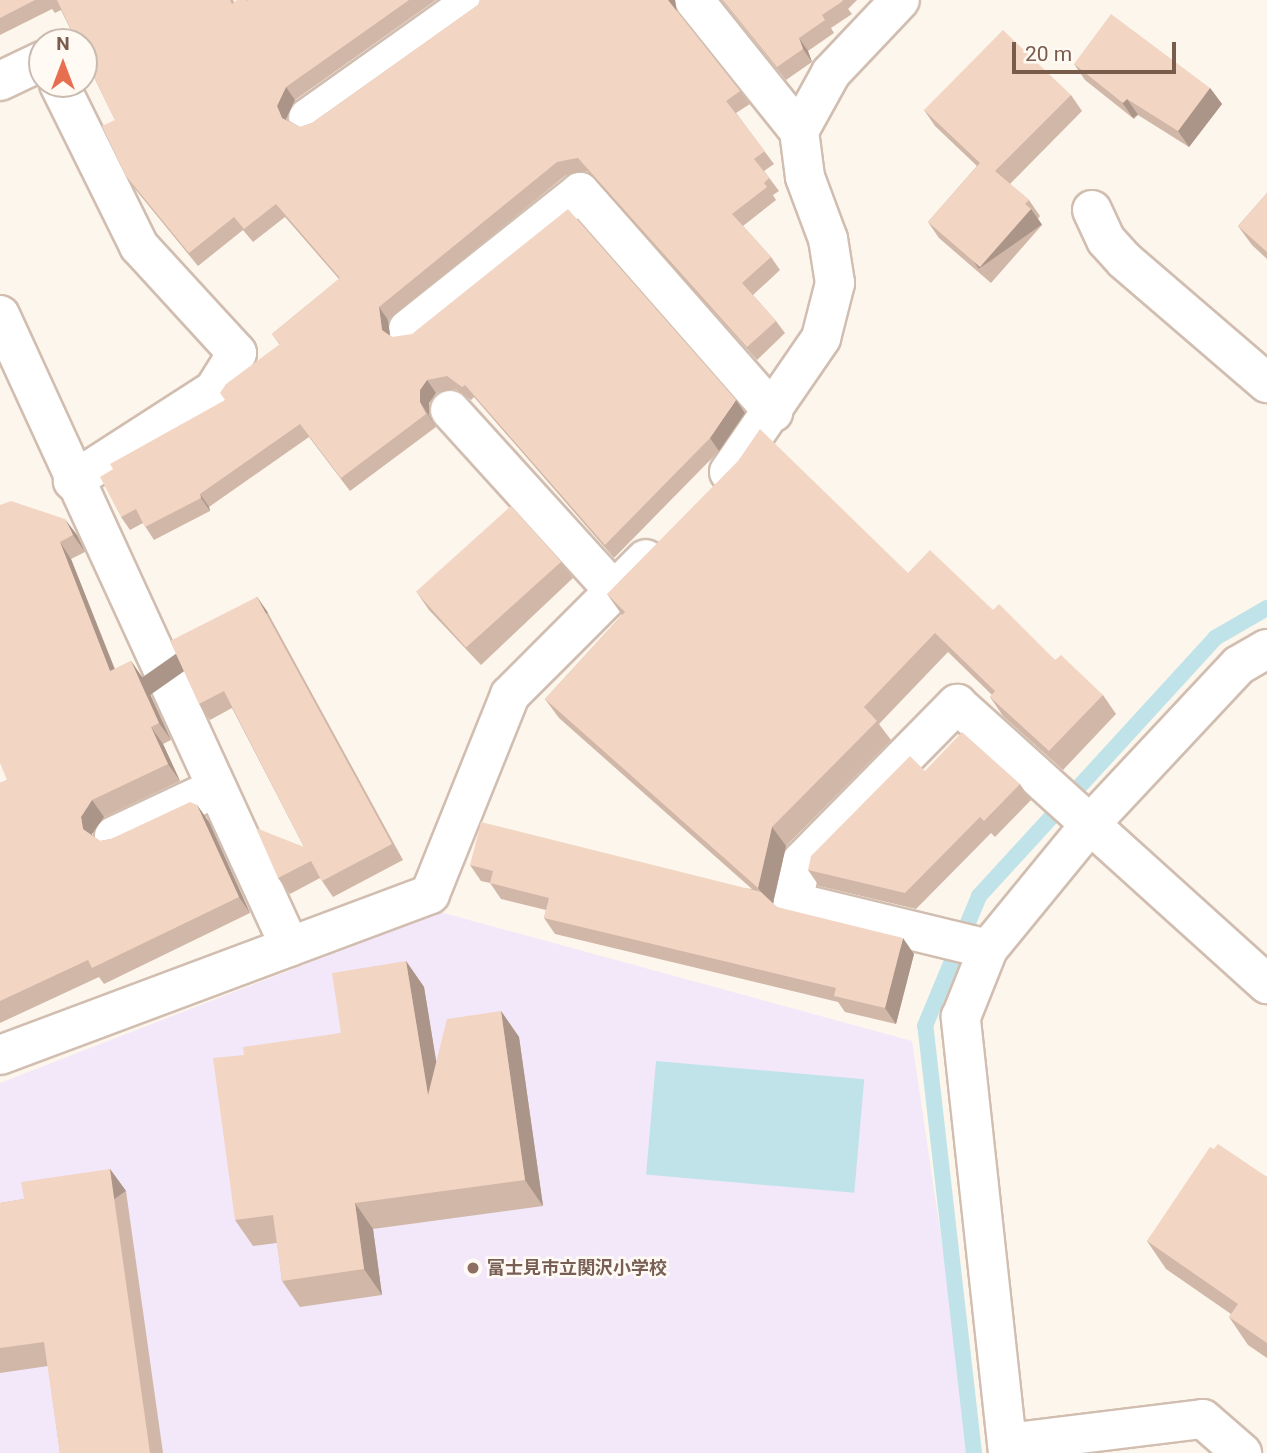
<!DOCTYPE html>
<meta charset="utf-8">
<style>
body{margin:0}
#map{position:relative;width:1267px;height:1453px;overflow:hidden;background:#fdf6ec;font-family:Roboto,"Noto Sans JP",sans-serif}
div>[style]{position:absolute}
.education>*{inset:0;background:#f3e8fa}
.water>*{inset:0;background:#bfe3e8;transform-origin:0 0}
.stream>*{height:16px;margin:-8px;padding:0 8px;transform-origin:8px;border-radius:8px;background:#bfe3e8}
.roads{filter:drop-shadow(2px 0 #d1beb0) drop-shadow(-2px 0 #d1beb0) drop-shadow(0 2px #d1beb0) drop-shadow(0 -2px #d1beb0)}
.minor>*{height:38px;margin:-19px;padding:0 19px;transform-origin:19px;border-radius:19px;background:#fff}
.wall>*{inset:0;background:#d1b7a8}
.shaded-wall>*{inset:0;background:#aa9588;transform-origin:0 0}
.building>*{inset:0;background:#f3d5c3;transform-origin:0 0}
.dots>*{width:19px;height:19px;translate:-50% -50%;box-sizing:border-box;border:4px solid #fffaf3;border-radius:50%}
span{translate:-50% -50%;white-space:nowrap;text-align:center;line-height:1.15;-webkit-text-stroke:5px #fffaf3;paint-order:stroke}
.education-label{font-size:18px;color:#785e54;font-weight:700}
.left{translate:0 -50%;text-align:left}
.north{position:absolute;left:28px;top:28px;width:70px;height:70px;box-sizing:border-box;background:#fffaf3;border:2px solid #cabbb1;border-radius:50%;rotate:0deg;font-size:19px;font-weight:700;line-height:28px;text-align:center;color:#7a5c4d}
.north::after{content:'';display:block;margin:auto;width:24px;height:32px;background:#e76f51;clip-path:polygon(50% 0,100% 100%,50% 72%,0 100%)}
.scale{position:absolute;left:1012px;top:42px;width:164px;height:32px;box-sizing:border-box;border:4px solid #7a5c4d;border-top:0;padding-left:9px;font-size:21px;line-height:24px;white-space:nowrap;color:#7a5c4d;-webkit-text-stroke:5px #fffaf3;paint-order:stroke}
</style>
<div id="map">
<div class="education">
<div style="clip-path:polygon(440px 912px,912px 1041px,973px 1453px,0 1453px,0 1083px)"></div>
</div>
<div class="water">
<div style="left:656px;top:1061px;width:209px;height:114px;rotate:5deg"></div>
</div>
<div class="stream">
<div style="left:974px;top:1453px;width:430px;rotate:-96.5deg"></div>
<div style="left:925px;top:1026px;width:141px;rotate:-67.4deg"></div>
<div style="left:979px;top:896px;width:350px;rotate:-47.5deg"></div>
<div style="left:1215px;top:638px;width:60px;rotate:-30deg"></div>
</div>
<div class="roads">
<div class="minor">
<div style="left:694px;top:0;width:168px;rotate:51.3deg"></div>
<div style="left:0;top:81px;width:47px;rotate:-25.5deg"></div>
<div style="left:59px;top:84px;width:181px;rotate:63.7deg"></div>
<div style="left:139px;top:246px;width:145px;rotate:47.5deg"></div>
<div style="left:237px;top:353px;width:44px;rotate:121.9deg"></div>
<div style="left:214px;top:390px;width:168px;rotate:147.2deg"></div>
<div style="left:308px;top:118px;width:204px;rotate:-35.4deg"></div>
<div style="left:1092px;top:210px;width:33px;rotate:65deg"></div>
<div style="left:1106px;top:240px;width:27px;rotate:48deg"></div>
<div style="left:1124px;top:260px;width:189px;rotate:40.7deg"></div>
<div style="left:0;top:315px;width:695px;rotate:65.35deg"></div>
<div style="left:408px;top:329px;width:220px;rotate:-38.5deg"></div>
<div style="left:580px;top:192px;width:293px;rotate:48.7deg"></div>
<div style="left:450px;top:410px;width:244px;rotate:47.8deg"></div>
<div style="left:729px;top:472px;width:163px;rotate:-55.5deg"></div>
<div style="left:821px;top:338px;width:57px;rotate:-75.7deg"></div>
<div style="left:835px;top:283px;width:45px;rotate:-99deg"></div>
<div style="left:828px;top:239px;width:66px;rotate:-110.4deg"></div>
<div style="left:805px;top:177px;width:46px;rotate:-97.4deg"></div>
<div style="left:799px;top:131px;width:66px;rotate:-61.1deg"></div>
<div style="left:831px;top:73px;width:100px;rotate:-46.6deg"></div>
<div style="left:114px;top:836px;width:113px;rotate:-25.2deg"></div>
<div style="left:988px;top:949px;width:201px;rotate:-166.4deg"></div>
<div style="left:793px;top:902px;width:42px;rotate:-77.6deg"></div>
<div style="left:802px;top:861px;width:221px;rotate:-45.4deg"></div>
<div style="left:957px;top:704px;width:418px;rotate:42.1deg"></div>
<div style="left:0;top:1055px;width:459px;rotate:-20.5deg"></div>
<div style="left:430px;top:894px;width:214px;rotate:-68.1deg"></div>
<div style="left:510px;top:695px;width:192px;rotate:-45deg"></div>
<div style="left:1007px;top:1443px;width:197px;rotate:-7deg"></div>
<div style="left:1203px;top:1419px;width:52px;rotate:41.1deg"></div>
<div style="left:1008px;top:1453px;width:439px;rotate:-96.2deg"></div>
<div style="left:961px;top:1017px;width:73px;rotate:-68.3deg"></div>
<div style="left:988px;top:949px;width:163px;rotate:-50.7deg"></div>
<div style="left:1091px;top:823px;width:216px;rotate:-46.9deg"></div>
<div style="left:1239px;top:665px;width:32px;rotate:-30deg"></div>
</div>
</div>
<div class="wall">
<div style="clip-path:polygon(0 0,233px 0,234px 2px,249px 0,436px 0,295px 100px,286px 119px,300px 127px,312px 123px,478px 5px,480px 0,675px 0,677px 12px,740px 91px,750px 104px,736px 113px,774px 164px,764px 171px,779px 191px,773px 195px,776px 200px,743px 226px,771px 257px,780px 270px,753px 295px,776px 321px,785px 333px,757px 360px,587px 171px,566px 175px,388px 320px,390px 336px,392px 337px,745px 413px,719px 451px,614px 558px,474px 397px,471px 400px,456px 389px,436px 393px,429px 403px,429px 415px,436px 427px,350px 491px,309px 437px,209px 507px,210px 511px,154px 540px,143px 523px,130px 530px,121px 517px,225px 400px,280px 345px,272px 334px,339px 279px,285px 217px,253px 242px,243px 230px,198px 266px,135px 189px,126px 176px,115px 120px,61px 10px,55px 13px,52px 9px,0 35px)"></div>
<div style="clip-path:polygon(722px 0,857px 0,848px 9px,852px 14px,831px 28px,834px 33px,808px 51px,812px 62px,786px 80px)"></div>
<div style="clip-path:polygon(1074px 64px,1210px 88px,1222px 104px,1189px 147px,1138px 115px,1134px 119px,1085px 80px)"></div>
<div style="clip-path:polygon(1071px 95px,1082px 111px,1010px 184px,1029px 200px,1040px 216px,1038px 219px,1042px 225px,991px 283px,939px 238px,928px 222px,977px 166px,935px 126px,924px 110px)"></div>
<div style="clip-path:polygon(1267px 193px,1267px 259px,1252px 245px,1238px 226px)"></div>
<div style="clip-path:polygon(0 505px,77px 535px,85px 552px,71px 559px,115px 669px,131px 661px,142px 677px,171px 740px,163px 744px,180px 781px,104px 817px,92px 834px,93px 836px,100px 841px,111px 839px,197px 805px,209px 822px,250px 913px,104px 984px,99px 977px,0 1023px,0 783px,7px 780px)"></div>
<div style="clip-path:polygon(561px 562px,573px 578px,481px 665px,429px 610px,418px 594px)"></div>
<div style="clip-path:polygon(908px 573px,993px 610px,1055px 660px,1103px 695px,1116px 714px,1063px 770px,1003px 716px,990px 697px,992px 695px,948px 652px,879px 724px,891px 740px,786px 846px,773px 904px,777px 907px,914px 954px,896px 1024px,845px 1012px,838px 1002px,555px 934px,544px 918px,546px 910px,501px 899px,490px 883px,481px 881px,470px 865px,752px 889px,559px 718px,545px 699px,622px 615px,607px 594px)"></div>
<div style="clip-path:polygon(257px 597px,268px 613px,403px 860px,333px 897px,320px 878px,290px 894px,278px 878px,304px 847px,232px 708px,210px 720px,199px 704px)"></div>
<div style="clip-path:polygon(925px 771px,1020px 784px,1031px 800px,995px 837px,991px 833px,916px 909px,819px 886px,808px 870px)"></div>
<div style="clip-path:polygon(406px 961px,424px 987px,436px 1061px,501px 1011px,519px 1037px,543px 1206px,373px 1229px,382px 1295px,300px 1307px,282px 1281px,277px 1243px,253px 1246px,235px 1220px,244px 1055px,341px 1033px)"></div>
<div style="clip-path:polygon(1214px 1149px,1267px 1177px,1267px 1358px,1248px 1345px,1229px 1317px,1231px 1314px,1166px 1269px,1147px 1241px)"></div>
<div style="clip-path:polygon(110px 1169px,126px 1191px,163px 1453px,60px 1453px,48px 1366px,0 1373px,0 1203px,24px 1199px)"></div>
</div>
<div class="shaded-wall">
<div style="clip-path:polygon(668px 0,675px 0,677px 14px)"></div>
<div style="clip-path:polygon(799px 38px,808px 51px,812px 62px,803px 49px)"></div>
<div style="clip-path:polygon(286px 87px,295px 100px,286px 119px,291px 131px,282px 118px,277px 106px)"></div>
<div style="clip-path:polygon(1210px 88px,1222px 104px,1189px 147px,1178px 131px)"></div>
<div style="left:1127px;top:99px;width:19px;height:6px;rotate:55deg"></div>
<div style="left:1031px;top:209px;width:19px;height:77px;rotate:55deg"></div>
<div style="clip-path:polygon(379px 307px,388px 320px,391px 343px,382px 330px)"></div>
<div style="clip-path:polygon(427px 380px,436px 393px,429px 403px,429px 415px,436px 427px,420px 402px,420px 390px)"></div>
<div style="clip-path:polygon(736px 400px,745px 413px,719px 451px,710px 438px)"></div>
<div style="clip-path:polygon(200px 494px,209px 507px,210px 511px,201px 498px)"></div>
<div style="clip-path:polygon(65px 519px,77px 535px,85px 552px,73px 535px)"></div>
<div style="clip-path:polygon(60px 542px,71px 559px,122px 688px,110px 671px)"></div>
<div style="left:257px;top:597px;width:19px;height:281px;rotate:55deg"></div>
<div style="clip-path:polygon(131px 661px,142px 677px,171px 740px,159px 723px)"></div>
<div style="clip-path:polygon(151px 727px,163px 744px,180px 781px,168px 764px)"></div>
<div style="clip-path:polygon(92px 800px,104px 817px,92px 834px,95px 846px,83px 829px,81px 817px)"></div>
<div style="clip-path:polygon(197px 805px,209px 822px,250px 913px,239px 897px)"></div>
<div style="clip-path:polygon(772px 827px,786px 846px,772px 907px,758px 888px)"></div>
<div style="clip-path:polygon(903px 938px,914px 954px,896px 1024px,885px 1008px)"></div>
<div style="clip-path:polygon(406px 961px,424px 987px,446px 1121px,428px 1095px)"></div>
<div style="clip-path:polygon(501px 1011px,519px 1037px,543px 1206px,525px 1180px)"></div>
<div style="left:110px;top:1169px;width:27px;height:287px;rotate:54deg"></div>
<div style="clip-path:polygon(355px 1203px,373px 1229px,382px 1295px,364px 1269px)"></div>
</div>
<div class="building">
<div style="clip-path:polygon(0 0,35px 0,0 18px)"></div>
<div style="clip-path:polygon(57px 0,230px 0,232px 4px,237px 0,246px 0,247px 1px,249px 0,409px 0,286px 87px,277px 106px,282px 118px,300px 127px,312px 123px,478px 5px,480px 0,668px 0,740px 91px,726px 101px,765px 151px,754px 159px,769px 178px,764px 183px,767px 187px,732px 214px,771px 257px,742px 283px,776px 321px,747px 347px,578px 158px,557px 162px,379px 307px,382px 330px,392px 337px,412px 334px,568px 209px,736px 400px,710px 438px,605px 545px,465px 385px,462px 387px,447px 376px,427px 380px,420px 390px,420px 402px,426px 414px,341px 478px,300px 424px,200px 494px,201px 498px,145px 527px,136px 509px,121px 517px,100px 477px,113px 469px,110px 464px,225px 400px,220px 393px,226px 384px,280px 344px,272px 334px,340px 278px,276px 204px,244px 229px,234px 217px,189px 253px,126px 176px,102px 126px,115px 120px,84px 56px,84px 42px,77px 42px)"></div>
<div style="clip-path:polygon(723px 0,842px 0,843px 1px,822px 15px,825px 20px,799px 38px,803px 49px,777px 67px)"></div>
<div style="clip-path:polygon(1111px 14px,1210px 88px,1178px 131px,1127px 99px,1123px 103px,1074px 64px)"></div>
<div style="clip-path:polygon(1003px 30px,1071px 95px,995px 171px,1029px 200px,1025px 204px,1031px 209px,980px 267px,928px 222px,980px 163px,924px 110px)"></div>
<div style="clip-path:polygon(1267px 193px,1267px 252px,1238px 226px)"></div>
<div style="clip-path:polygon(760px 429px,908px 573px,930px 550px,993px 610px,999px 604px,1055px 660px,1061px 655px,1103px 695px,1049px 751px,990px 697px,995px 691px,935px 633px,864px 707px,877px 721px,772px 827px,758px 888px,545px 699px,625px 612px,607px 594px,738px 461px)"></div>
<div style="clip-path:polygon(11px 501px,65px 519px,73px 535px,60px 542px,110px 671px,131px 661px,159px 723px,151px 727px,168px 764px,92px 800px,81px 817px,83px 829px,100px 841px,111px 839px,190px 802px,197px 805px,239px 897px,92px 968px,88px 960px,0 1001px,0 783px,7px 780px,0 763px,0 505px)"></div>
<div style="left:511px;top:506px;width:75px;height:128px;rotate:48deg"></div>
<div style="clip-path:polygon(257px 597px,392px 844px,322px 881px,311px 861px,278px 878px,256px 828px,304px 847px,224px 691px,199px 704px,170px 641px)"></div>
<div style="clip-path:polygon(962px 732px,1020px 784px,984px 821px,980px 817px,905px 893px,808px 870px,811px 856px,910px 756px,925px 771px)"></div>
<div style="clip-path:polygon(481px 822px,761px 892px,777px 907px,903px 938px,885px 1008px,834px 996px,836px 988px,544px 918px,549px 898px,490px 883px,493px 871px,470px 865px)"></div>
<div style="clip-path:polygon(406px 961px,428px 1095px,447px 1019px,501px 1011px,525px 1180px,355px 1203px,364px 1269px,282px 1281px,273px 1215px,235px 1220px,213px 1058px,244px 1055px,243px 1047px,341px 1033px,332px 973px)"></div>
<div style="clip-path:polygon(1218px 1144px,1267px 1177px,1267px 1343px,1229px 1317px,1238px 1304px,1147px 1241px,1210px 1147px,1214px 1149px)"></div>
<div style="clip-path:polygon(110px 1169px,150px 1453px,60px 1453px,44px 1342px,0 1348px,0 1203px,24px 1199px,21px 1182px)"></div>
</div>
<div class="dots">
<div style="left:473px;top:1268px;background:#8d6e63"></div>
</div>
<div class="education-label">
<span class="left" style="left:487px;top:1268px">富士見市立関沢小学校</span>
</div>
<div class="north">N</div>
<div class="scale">20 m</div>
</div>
